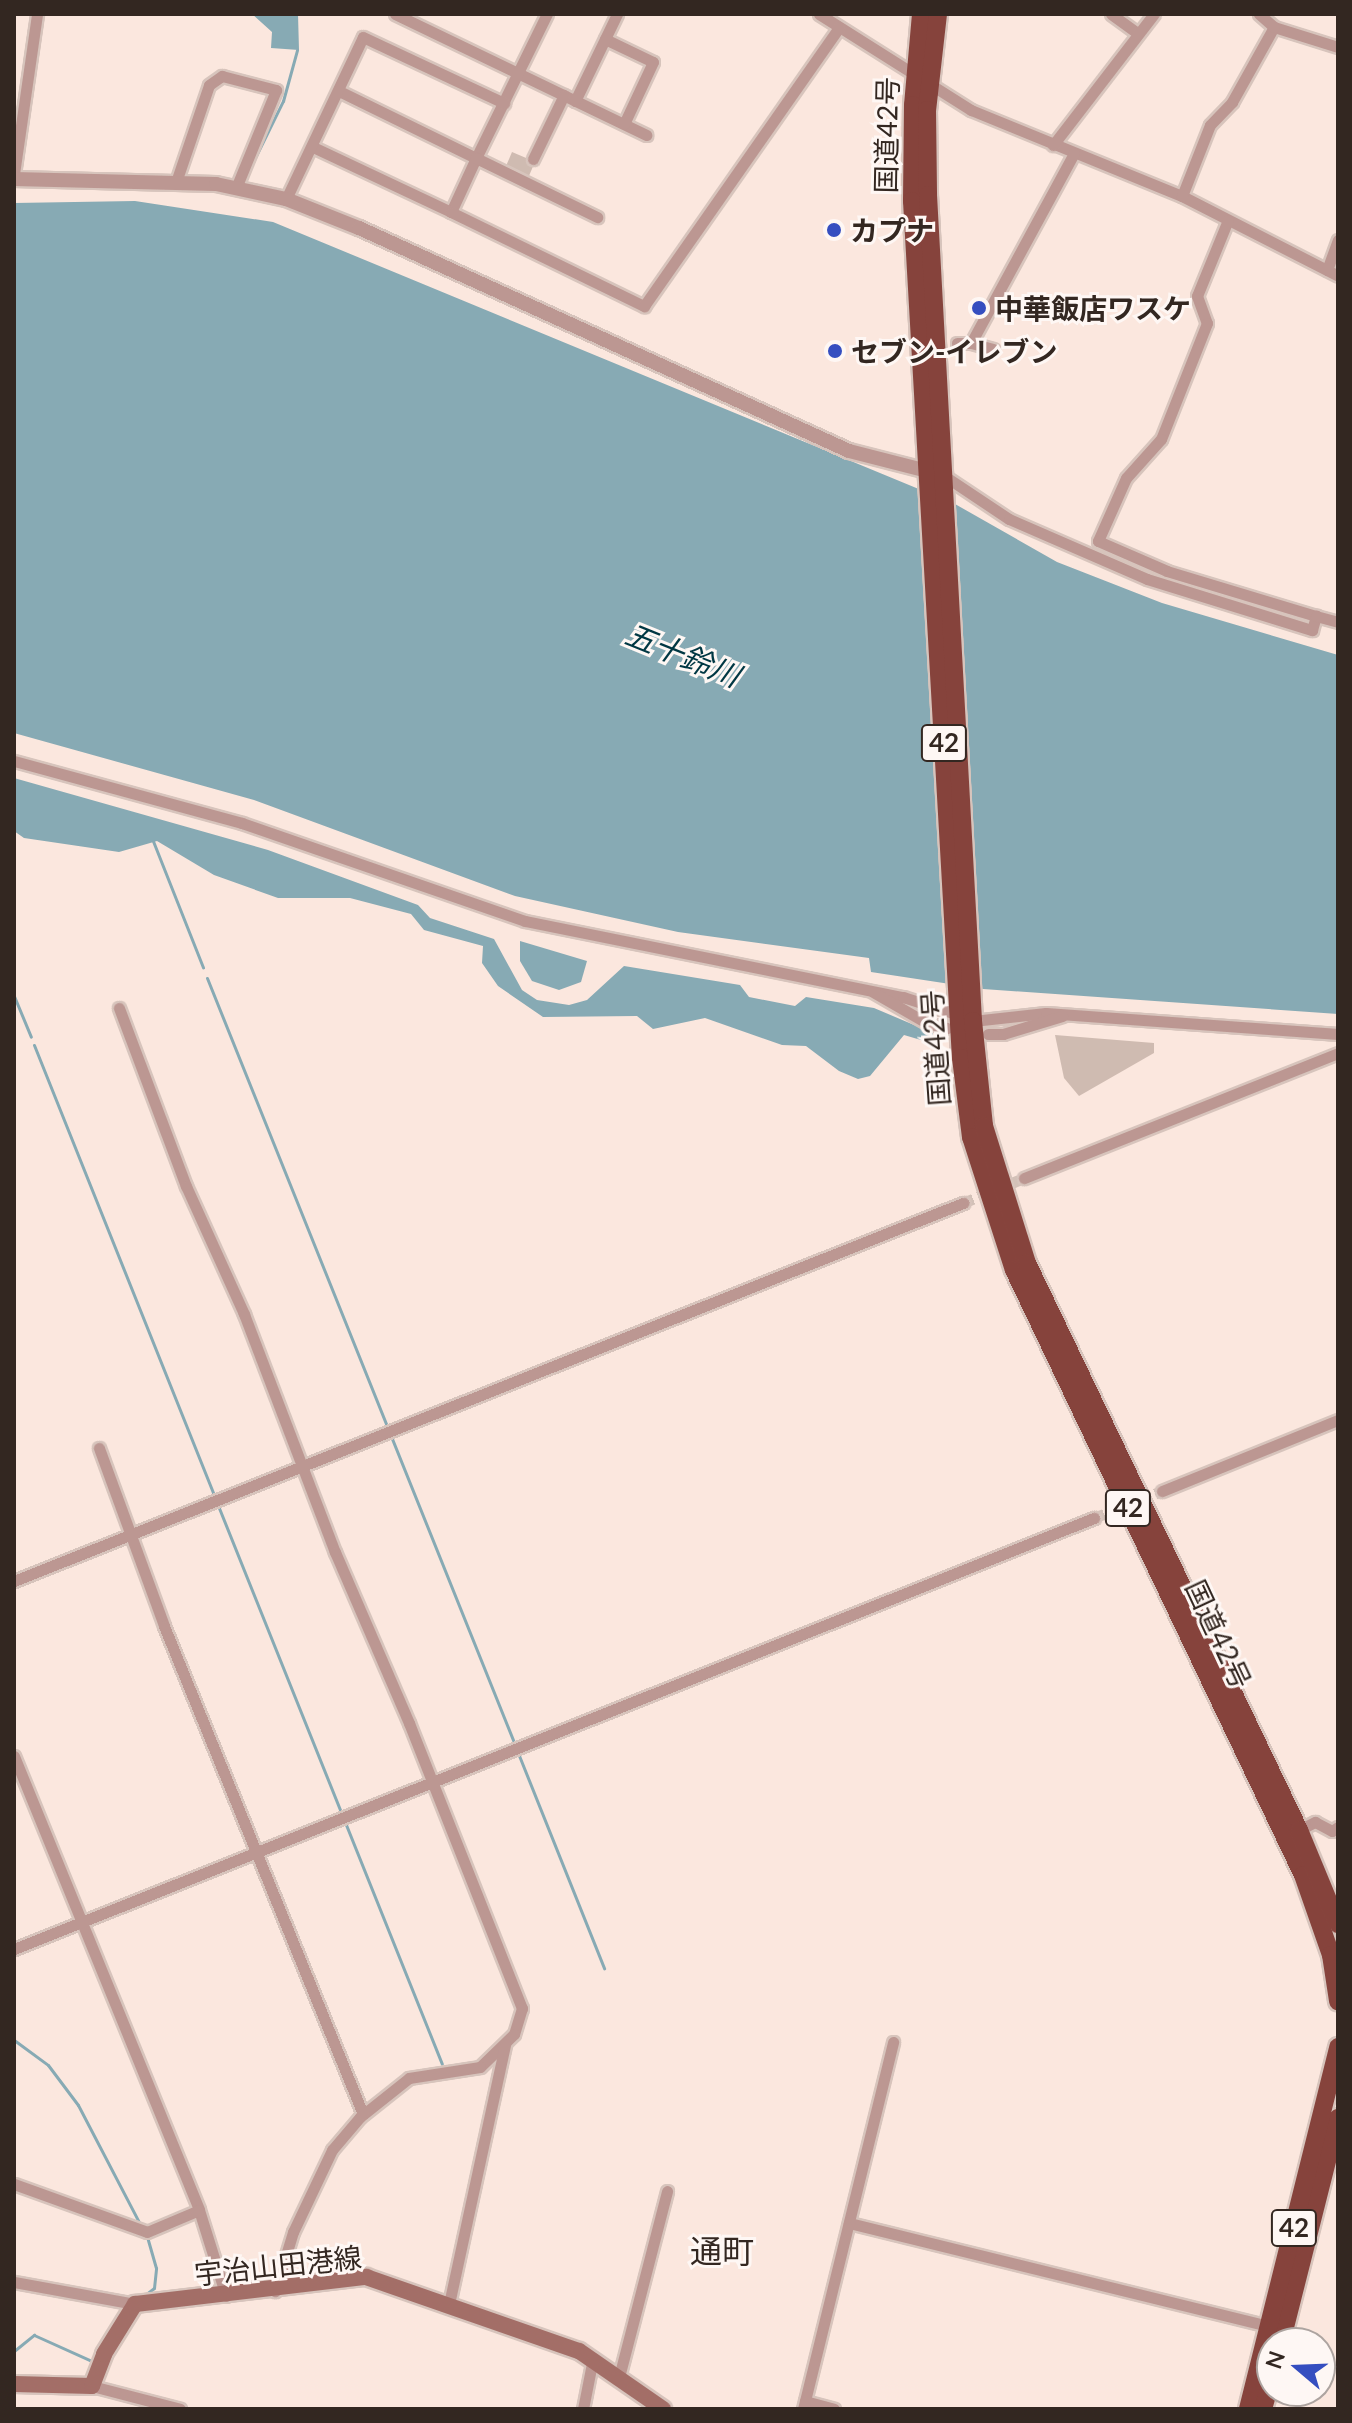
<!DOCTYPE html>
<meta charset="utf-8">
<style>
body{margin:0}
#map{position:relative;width:1352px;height:2423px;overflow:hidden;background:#fbe7de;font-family:Lato,"Noto Sans JP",sans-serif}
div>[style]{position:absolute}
.green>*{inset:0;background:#cfbbb1;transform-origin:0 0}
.water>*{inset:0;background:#87aab4}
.stream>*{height:3px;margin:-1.5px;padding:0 1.5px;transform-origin:1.5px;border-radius:1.5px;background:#87aab4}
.minor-tunnel>*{height:11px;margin-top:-5.5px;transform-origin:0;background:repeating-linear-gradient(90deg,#d3c1b8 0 11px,transparent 0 16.5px)}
.roads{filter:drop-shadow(2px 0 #d7c4bc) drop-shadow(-2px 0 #d7c4bc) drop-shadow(0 2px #d7c4bc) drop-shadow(0 -2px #d7c4bc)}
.minor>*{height:11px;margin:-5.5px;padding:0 5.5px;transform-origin:5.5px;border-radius:5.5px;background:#bc9792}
.tertiary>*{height:14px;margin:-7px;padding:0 7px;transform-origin:7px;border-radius:7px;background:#bc9792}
.secondary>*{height:16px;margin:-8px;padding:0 8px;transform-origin:8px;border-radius:8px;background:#a36e67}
.trunk>*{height:18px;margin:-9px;padding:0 9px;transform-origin:9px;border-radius:9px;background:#86433c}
.dots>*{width:22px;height:22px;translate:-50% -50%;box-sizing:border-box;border:4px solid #fef7f4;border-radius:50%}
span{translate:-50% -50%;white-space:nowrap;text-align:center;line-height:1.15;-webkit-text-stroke:6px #fef7f4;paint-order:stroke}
.shield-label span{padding:2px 6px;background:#fef7f4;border:2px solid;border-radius:6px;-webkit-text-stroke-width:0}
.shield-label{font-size:26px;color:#332721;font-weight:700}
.street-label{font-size:28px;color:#332721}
.poi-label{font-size:28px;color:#332721;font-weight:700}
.left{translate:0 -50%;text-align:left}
.water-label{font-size:30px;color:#003743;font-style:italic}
.quarter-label{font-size:32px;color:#332721}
.frame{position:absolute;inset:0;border:16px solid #332721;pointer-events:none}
.north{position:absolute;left:1256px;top:2327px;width:80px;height:80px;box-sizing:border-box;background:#fef7f4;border:2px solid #ada4a0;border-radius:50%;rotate:289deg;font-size:22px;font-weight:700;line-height:32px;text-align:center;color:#332721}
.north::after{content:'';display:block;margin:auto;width:28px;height:36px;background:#354ec0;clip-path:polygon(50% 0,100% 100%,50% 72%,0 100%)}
</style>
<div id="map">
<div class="green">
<div style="left:512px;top:152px;width:25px;height:18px;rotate:23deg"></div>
<div style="clip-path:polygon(1055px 1035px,1154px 1043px,1154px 1053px,1079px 1096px,1064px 1078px)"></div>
</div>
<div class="water">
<div style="clip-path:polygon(252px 14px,298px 14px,299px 50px,271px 48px,272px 32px)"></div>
<div style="clip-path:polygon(135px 201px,273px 222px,955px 504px,1057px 562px,1162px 603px,1338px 655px,1338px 1014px,983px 989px,871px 972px,869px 958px,678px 932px,515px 896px,254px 800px,14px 733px,14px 203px)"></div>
<div style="clip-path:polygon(14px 778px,268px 850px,418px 905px,430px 918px,494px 939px,522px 990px,537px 1000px,569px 1005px,587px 1000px,624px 966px,740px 985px,749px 997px,795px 1006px,806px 997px,874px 1008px,933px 1033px,931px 1043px,904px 1035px,870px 1076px,858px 1079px,839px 1071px,806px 1046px,782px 1045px,705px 1018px,653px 1029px,637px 1016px,543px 1017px,498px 986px,482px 963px,483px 946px,424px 930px,411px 914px,350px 898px,278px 898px,214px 875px,157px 841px,119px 852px,24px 838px,14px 831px)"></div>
<div style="clip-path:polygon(520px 941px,587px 961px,581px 982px,559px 990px,532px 981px,520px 961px)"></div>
</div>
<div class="stream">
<div style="left:250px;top:168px;width:75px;rotate:-63.8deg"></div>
<div style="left:283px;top:101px;width:53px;rotate:-74.6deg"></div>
<div style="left:153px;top:841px;width:136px;rotate:68.4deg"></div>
<div style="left:207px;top:978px;width:827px;rotate:68.12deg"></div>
<div style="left:14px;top:996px;width:44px;rotate:67.5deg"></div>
<div style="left:34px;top:1045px;width:486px;rotate:68.2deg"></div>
<div style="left:217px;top:1503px;width:604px;rotate:68.15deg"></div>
<div style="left:518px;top:1753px;width:232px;rotate:68.2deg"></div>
<div style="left:14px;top:2040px;width:42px;rotate:36.3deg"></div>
<div style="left:48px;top:2065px;width:50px;rotate:53.1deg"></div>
<div style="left:78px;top:2105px;width:134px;rotate:62.5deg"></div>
<div style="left:145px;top:2295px;width:11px;rotate:-38deg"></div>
<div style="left:154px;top:2288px;width:20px;rotate:-84deg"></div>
<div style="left:156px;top:2268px;width:32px;rotate:-106deg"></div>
<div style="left:14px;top:2351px;width:26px;rotate:-39deg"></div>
<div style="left:34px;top:2335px;width:66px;rotate:24.2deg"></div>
</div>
<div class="minor-tunnel">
<div style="left:963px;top:1203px;width:66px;rotate:-22.3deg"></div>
<div style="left:1094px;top:1518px;width:73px;rotate:-21.7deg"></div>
</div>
<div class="roads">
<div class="minor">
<div style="left:395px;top:14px;width:279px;rotate:25.7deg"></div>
<div style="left:819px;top:14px;width:180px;rotate:32.3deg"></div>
<div style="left:971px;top:110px;width:228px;rotate:22.2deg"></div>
<div style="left:1182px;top:196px;width:175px;rotate:27.1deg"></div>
<div style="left:1111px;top:14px;width:32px;rotate:36deg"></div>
<div style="left:1274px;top:27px;width:67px;rotate:17.4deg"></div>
<div style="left:605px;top:39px;width:53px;rotate:25.6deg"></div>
<div style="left:653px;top:62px;width:68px;rotate:115.1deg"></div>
<div style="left:339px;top:91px;width:153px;rotate:26.1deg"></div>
<div style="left:476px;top:158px;width:161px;rotate:-63.8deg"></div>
<div style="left:575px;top:101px;width:97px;rotate:-64.2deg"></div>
<div style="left:1053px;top:145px;width:165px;rotate:-52.4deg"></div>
<div style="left:313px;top:147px;width:153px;rotate:25.2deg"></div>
<div style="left:451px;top:212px;width:60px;rotate:-65.2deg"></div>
<div style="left:476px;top:158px;width:135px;rotate:26deg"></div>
<div style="left:533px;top:159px;width:71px;rotate:-64.2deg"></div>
<div style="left:14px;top:174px;width:162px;rotate:-81.8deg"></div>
<div style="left:176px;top:182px;width:102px;rotate:-71.2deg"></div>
<div style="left:209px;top:85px;width:16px;rotate:-35deg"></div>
<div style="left:222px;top:76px;width:56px;rotate:14.5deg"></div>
<div style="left:276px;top:90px;width:106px;rotate:112.2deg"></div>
<div style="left:1182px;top:196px;width:76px;rotate:-68.5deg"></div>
<div style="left:1210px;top:125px;width:32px;rotate:-46deg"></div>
<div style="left:1232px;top:102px;width:86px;rotate:-60.8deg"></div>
<div style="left:1274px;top:27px;width:20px;rotate:-139deg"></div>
<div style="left:286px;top:199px;width:179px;rotate:-64.6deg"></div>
<div style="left:363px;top:37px;width:156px;rotate:25.1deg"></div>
<div style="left:451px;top:212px;width:215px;rotate:26deg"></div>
<div style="left:644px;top:306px;width:340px;rotate:-55deg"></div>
<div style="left:1228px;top:220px;width:82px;rotate:112.2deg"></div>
<div style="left:1197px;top:296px;width:29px;rotate:70deg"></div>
<div style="left:1207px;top:323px;width:125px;rotate:111.6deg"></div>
<div style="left:1161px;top:439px;width:52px;rotate:131.9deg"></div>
<div style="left:1126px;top:478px;width:69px;rotate:114deg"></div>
<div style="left:1098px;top:541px;width:75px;rotate:23.5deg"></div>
<div style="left:1167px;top:571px;width:156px;rotate:16.8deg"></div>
<div style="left:1327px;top:270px;width:32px;rotate:-70deg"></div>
<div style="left:957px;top:343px;width:14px"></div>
<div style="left:971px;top:343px;width:216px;rotate:-61.5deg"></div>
<div style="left:971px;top:343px;width:23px;rotate:15deg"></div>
<div style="left:943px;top:475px;width:79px;rotate:33.7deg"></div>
<div style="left:1009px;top:519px;width:150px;rotate:23.5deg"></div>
<div style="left:1147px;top:579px;width:173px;rotate:17.2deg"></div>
<div style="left:1312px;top:630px;width:15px;rotate:-74deg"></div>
<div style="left:1316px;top:616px;width:23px;rotate:15deg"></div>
<div style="left:14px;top:761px;width:236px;rotate:15.2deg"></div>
<div style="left:242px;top:823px;width:299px;rotate:19.1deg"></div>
<div style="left:525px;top:921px;width:386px;rotate:11.4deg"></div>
<div style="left:903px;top:997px;width:59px;rotate:17.8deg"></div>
<div style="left:873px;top:992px;width:62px;rotate:29.9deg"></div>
<div style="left:927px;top:1023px;width:21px;rotate:14deg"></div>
<div style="left:119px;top:1008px;width:190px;rotate:69.4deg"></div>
<div style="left:186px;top:1186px;width:141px;rotate:65.6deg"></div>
<div style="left:244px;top:1314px;width:255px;rotate:69.1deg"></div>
<div style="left:335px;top:1552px;width:186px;rotate:66.6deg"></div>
<div style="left:409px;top:1723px;width:307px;rotate:68.4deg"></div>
<div style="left:522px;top:2008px;width:27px;rotate:107deg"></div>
<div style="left:514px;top:2034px;width:47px;rotate:135.9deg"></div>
<div style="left:480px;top:2067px;width:72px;rotate:171.2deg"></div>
<div style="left:409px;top:2078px;width:63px;rotate:141.5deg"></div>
<div style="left:360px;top:2117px;width:43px;rotate:130.3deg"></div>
<div style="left:332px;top:2150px;width:91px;rotate:115.4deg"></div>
<div style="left:293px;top:2232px;width:62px;rotate:107deg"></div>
<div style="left:973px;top:1021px;width:73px;rotate:-6.3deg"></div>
<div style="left:1046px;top:1013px;width:293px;rotate:4.1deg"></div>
<div style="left:988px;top:1034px;width:15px"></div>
<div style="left:1003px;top:1034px;width:62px;rotate:-17deg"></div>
<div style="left:1024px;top:1178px;width:338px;rotate:-21.7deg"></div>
<div style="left:99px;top:1448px;width:189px;rotate:69.9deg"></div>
<div style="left:164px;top:1626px;width:527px;rotate:67.82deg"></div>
<div style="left:1162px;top:1491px;width:190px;rotate:-22deg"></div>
<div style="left:14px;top:1581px;width:1022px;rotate:-21.72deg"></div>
<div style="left:14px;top:1756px;width:490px;rotate:67.8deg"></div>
<div style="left:199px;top:2210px;width:90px;rotate:72.6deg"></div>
<div style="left:1299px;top:1830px;width:18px;rotate:-27deg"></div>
<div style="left:1315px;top:1822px;width:19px;rotate:28deg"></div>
<div style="left:1332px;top:1831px;width:7px;rotate:-34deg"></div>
<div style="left:14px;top:1949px;width:1163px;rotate:-21.76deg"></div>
<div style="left:14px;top:2184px;width:141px;rotate:19.8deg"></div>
<div style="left:147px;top:2232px;width:56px;rotate:-22.9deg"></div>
<div style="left:849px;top:2223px;width:432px;rotate:13.8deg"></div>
<div style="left:14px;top:2282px;width:123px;rotate:10.3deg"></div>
<div style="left:449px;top:2304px;width:266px;rotate:-77.8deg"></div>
<div style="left:619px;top:2377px;width:192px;rotate:-75.5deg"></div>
<div style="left:92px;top:2386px;width:91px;rotate:14.6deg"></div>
<div style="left:805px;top:2401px;width:30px;rotate:15deg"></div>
<div style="left:583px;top:2409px;width:52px;rotate:-78.9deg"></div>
<div style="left:803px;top:2409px;width:378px;rotate:-76.2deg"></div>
</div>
<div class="tertiary">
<div style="left:14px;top:179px;width:202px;rotate:1.4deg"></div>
<div style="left:216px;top:184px;width:72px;rotate:12.1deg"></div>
<div style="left:286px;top:199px;width:79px;rotate:21.7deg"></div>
<div style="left:359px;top:228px;width:538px;rotate:24.47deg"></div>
<div style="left:849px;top:451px;width:89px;rotate:14.3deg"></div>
</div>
<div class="secondary">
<div style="left:14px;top:2384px;width:78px;rotate:1.5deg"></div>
<div style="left:92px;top:2386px;width:34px;rotate:-69deg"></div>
<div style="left:104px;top:2354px;width:59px;rotate:-58.2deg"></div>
<div style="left:135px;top:2304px;width:233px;rotate:-6.7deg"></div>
<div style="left:366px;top:2277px;width:225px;rotate:19.2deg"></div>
<div style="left:579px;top:2351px;width:102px;rotate:34.6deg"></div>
</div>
<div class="trunk">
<div style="left:921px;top:14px;width:91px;rotate:95deg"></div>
<div style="left:913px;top:105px;width:96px;rotate:90.6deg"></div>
<div style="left:912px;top:201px;width:858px;rotate:86.73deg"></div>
<div style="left:961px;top:1058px;width:80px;rotate:82.8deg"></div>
<div style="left:971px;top:1137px;width:140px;rotate:72.1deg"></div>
<div style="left:1014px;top:1270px;width:670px;rotate:64.47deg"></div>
<div style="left:1303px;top:1875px;width:85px;rotate:70.7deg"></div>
<div style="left:1331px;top:1955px;width:47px;rotate:81.3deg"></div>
<div style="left:938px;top:14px;width:97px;rotate:96.5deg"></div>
<div style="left:927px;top:110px;width:85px;rotate:89.3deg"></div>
<div style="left:928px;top:195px;width:827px;rotate:86.88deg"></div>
<div style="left:973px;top:1021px;width:106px;rotate:84deg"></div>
<div style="left:984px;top:1126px;width:144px;rotate:72.6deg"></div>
<div style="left:1027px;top:1263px;width:629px;rotate:64.37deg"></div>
<div style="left:1299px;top:1830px;width:102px;rotate:67.5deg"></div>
<div style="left:1281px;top:2343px;width:232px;rotate:-75.8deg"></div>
<div style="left:1248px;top:2409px;width:373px;rotate:-76deg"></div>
<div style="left:1263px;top:2409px;width:33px;rotate:-74deg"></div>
</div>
</div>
<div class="dots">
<div style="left:834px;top:230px;background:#354ec0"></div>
<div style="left:979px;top:308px;background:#354ec0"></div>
<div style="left:835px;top:351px;background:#354ec0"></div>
</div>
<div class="shield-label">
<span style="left:944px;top:743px">42</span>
<span style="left:1128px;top:1508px">42</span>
<span style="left:1294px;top:2228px">42</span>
</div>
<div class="street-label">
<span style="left:886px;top:135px;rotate:-89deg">国道42号</span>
<span style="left:935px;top:1048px;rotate:-94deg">国道42号</span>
<span style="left:1219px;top:1634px;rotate:65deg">国道42号</span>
<span style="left:278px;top:2265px;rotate:-6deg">宇治山田港線</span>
</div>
<div class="poi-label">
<span class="left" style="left:850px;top:230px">カプナ</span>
<span class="left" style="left:995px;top:308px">中華飯店ワスケ</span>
<span class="left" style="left:851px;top:351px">セブン-イレブン</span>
</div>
<div class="water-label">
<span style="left:683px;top:654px;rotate:22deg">五十鈴川</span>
</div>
<div class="quarter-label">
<span style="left:722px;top:2251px">通町</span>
</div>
<div class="frame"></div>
<div class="north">N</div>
</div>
